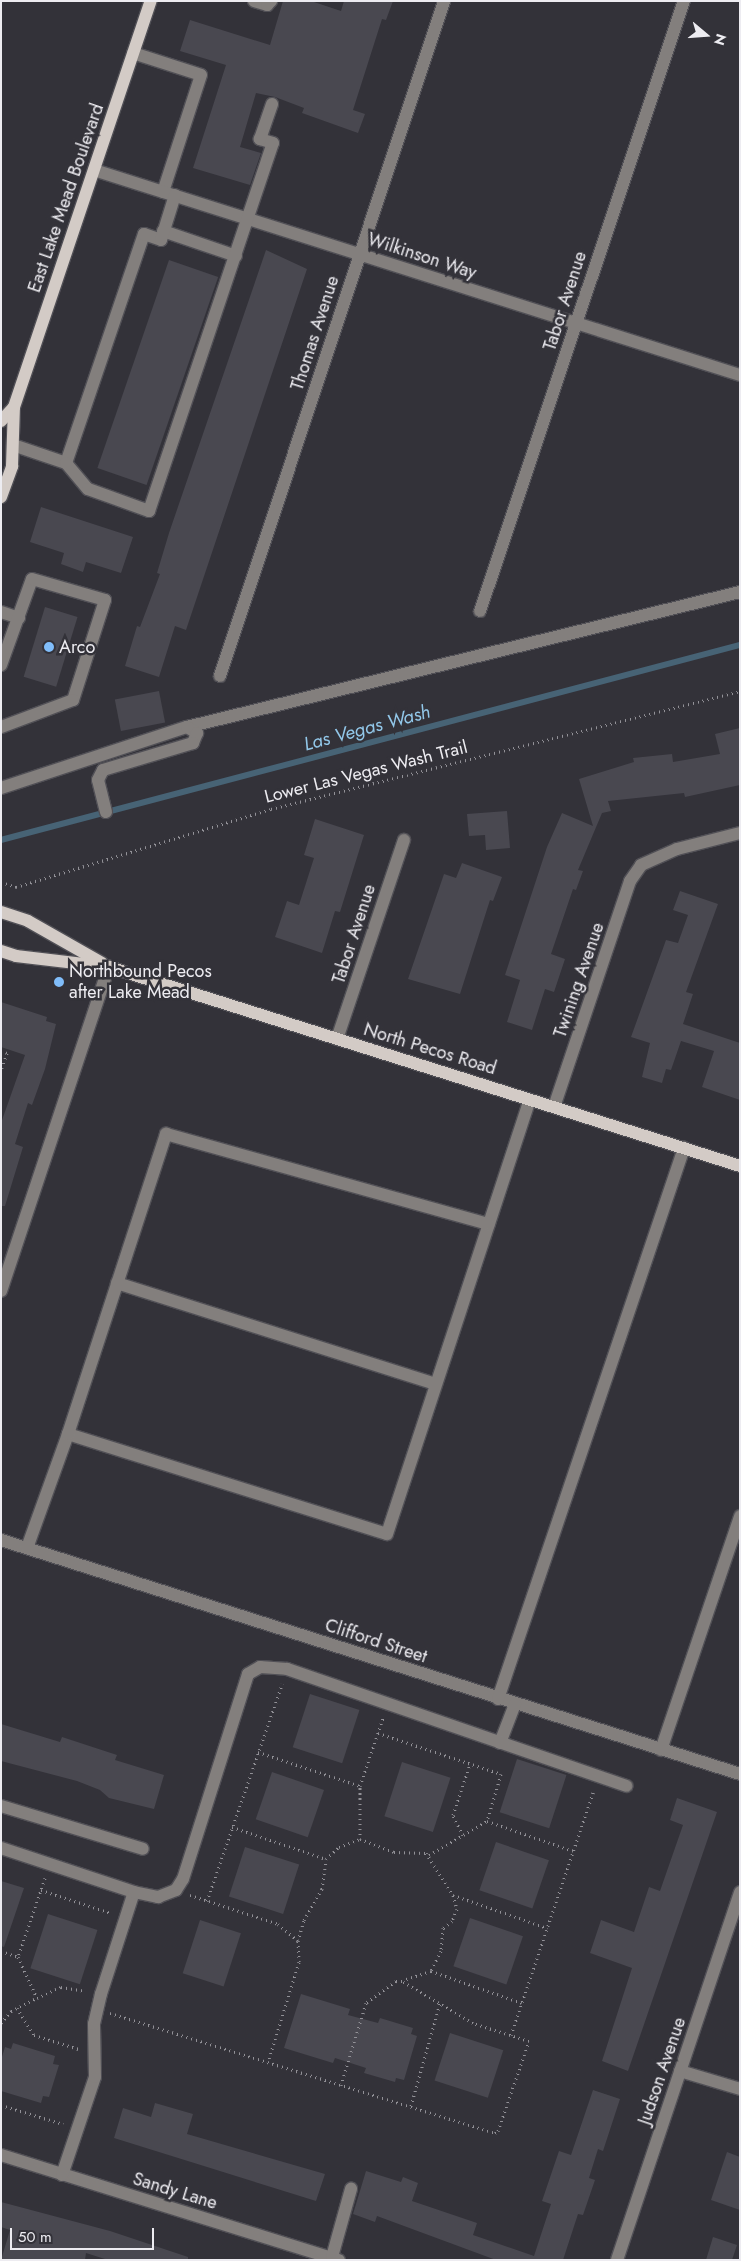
<!DOCTYPE html>
<style>
body{margin:0}
#map{position:relative;width:741px;height:2261px;overflow:hidden;background:#333239;font-family:Jost,sans-serif}
div>[style]{position:absolute}
.stream>*{height:5.5px;margin:-2.75px;padding:0 2.75px;transform-origin:2.75px;border-radius:2.75px;background:#476375}
.building>*{inset:0;background:#494850;transform-origin:0 0}
.path>*{height:3px;margin-top:-1.5px;transform-origin:0;background:repeating-linear-gradient(90deg,#929197 0 1px,transparent 0 5px)}
.roads{filter:drop-shadow(1px 0 #515056) drop-shadow(-1px 0 #515056) drop-shadow(0 1px #515056) drop-shadow(0 -1px #515056)}
.minor>*{height:12px;margin:-6px;padding:0 6px;transform-origin:6px;border-radius:6px;background:#837f7d}
.major>*{height:12px;margin:-6px;padding:0 6px;transform-origin:6px;border-radius:6px;background:#d3cbc6}
.dots>*{width:14px;height:14px;translate:-50% -50%;box-sizing:border-box;border:2px solid #333239;border-radius:50%}
span{translate:-50% -50%;white-space:nowrap;text-align:center;line-height:1.15;-webkit-text-stroke:5px #333239;paint-order:stroke}
.street-label{font-size:18px;color:#edecf1}
.poi-label{font-size:18px;color:#edecf1}
.left{translate:0 -50%;text-align:left}
.water-label{font-size:19px;color:#92c7e9;font-style:italic}
.frame{position:absolute;inset:0;border:2px solid #edecf1;pointer-events:none}
.north{position:absolute;left:681px;top:10px;width:50px;height:50px;-webkit-text-stroke:4px #333239;paint-order:stroke;rotate:108deg;font-size:14px;font-weight:700;line-height:20px;text-align:center;color:#edecf1}
.north::after{content:'';display:block;margin:auto;width:18px;height:22px;background:#edecf1;clip-path:polygon(50% 0,100% 100%,50% 72%,0 100%)}
.scale{position:absolute;left:10px;top:2228px;width:144px;height:22px;box-sizing:border-box;border:2px solid #edecf1;border-top:0;padding-left:6px;font-size:15px;line-height:18px;white-space:nowrap;color:#edecf1;-webkit-text-stroke:4px #333239;paint-order:stroke}
</style>
<div id="map">
<div class="stream">
<div style="left:1px;top:840px;width:764px;rotate:-14.78deg"></div>
</div>
<div class="building">
<div style="clip-path:polygon(283px 1px,311px 1px,341px 11px,344px 1px,393px 1px,386px 20px,382px 19px,353px 110px,365px 114px,358px 133px,302px 113px,304px 108px,275px 97px,256px 93px,240px 147px,261px 153px,250px 185px,193px 168px,226px 65px,180px 51px,190px 20px,270px 45px)"></div>
<div style="clip-path:polygon(266px 250px,307px 269px,186px 630px,175px 626px,159px 677px,125px 666px,137px 626px,140px 627px,160px 574px,157px 573px,169px 533px)"></div>
<div style="left:169px;top:260px;width:52px;height:220px;rotate:19deg"></div>
<div style="clip-path:polygon(41px 507px,133px 537px,121px 573px,86px 562px,83px 572px,61px 564px,64px 553px,30px 542px)"></div>
<div style="left:45px;top:607px;width:34px;height:73px;rotate:17deg"></div>
<div style="left:159px;top:691px;width:32px;height:45px;rotate:79deg"></div>
<div style="clip-path:polygon(740px 728px,740px 785px,685px 797px,684px 793px,608px 801px,611px 811px,602px 813px,578px 870px,583px 871px,576px 890px,573px 889px,551px 954px,565px 959px,554px 992px,545px 989px,532px 1030px,507px 1022px,520px 980px,505px 975px,547px 847px,562px 813px,593px 826px,579px 779px,634px 762px,633px 758px,672px 754px,673px 762px,720px 754px,715px 734px)"></div>
<div style="clip-path:polygon(507px 811px,510px 848px,486px 850px,485px 835px,469px 836px,467px 814px)"></div>
<div style="clip-path:polygon(315px 819px,364px 835px,340px 912px,335px 911px,322px 953px,275px 937px,287px 901px,299px 905px,314px 858px,304px 855px)"></div>
<div style="clip-path:polygon(462px 863px,502px 877px,493px 901px,490px 900px,460px 994px,408px 979px,444px 874px,456px 878px)"></div>
<div style="clip-path:polygon(680px 891px,718px 904px,686px 992px,693px 994px,683px 1024px,740px 1043px,740px 1100px,702px 1087px,714px 1051px,681px 1041px,671px 1070px,666px 1069px,662px 1083px,642px 1077px,650px 1043px,631px 1037px,666px 940px,678px 943px,688px 915px,673px 910px)"></div>
<div style="clip-path:polygon(1px 1002px,47px 1017px,46px 1021px,56px 1024px,45px 1069px,32px 1105px,28px 1103px,15px 1144px,23px 1147px,5px 1206px,1px 1206px,1px 1123px,25px 1055px,1px 1047px)"></div>
<div style="left:310px;top:1694px;width:52px;height:56px;rotate:18deg"></div>
<div style="clip-path:polygon(1px 1724px,60px 1742px,62px 1737px,117px 1755px,115px 1760px,164px 1775px,154px 1809px,109px 1798px,100px 1790px,77px 1781px,1px 1761px)"></div>
<div style="left:517px;top:1759px;width:52px;height:56px;rotate:18deg"></div>
<div style="left:402px;top:1762px;width:51px;height:57px;rotate:18deg"></div>
<div style="left:272px;top:1772px;width:55px;height:50px;rotate:19deg"></div>
<div style="clip-path:polygon(677px 1798px,717px 1812px,628px 2071px,602px 2061px,632px 1968px,590px 1953px,601px 1920px,634px 1932px,649px 1887px,660px 1891px,683px 1825px,670px 1820px)"></div>
<div style="left:496px;top:1842px;width:56px;height:51px;rotate:19deg"></div>
<div style="left:245px;top:1847px;width:57px;height:52px;rotate:18deg"></div>
<div style="clip-path:polygon(1px 1881px,24px 1888px,4px 1947px,1px 1946px)"></div>
<div style="left:48px;top:1914px;width:52px;height:57px;rotate:18deg"></div>
<div style="left:470px;top:1918px;width:56px;height:51px;rotate:19deg"></div>
<div style="left:200px;top:1920px;width:43px;height:56px;rotate:18deg"></div>
<div style="clip-path:polygon(301px 1994px,350px 2009px,348px 2015px,378px 2023px,380px 2018px,413px 2028px,411px 2034px,417px 2036px,404px 2080px,396px 2078px,395px 2082px,364px 2073px,366px 2068px,335px 2058px,333px 2063px,284px 2048px)"></div>
<div style="left:450px;top:2033px;width:56px;height:50px;rotate:18deg"></div>
<div style="clip-path:polygon(13px 2043px,55px 2056px,53px 2064px,59px 2065px,49px 2097px,43px 2096px,41px 2103px,1px 2091px,1px 2060px,5px 2047px,11px 2049px)"></div>
<div style="clip-path:polygon(593px 2090px,620px 2099px,603px 2151px,598px 2149px,589px 2178px,595px 2180px,583px 2215px,578px 2214px,563px 2260px,496px 2260px,377px 2216px,375px 2222px,353px 2214px,366px 2171px,401px 2182px,403px 2177px,418px 2183px,412px 2201px,477px 2223px,473px 2235px,534px 2256px,551px 2204px,542px 2201px,559px 2151px,571px 2155px)"></div>
<div style="clip-path:polygon(155px 2103px,193px 2114px,187px 2134px,325px 2174px,316px 2201px,114px 2138px,123px 2108px,151px 2117px)"></div>
<div style="clip-path:polygon(727px 2152px,740px 2157px,740px 2210px,711px 2200px)"></div>
<div style="clip-path:polygon(1px 2202px,110px 2231px,188px 2257px,188px 2260px,108px 2260px,86px 2253px,85px 2260px,1px 2260px,10px 2230px,1px 2227px)"></div>
<div style="clip-path:polygon(713px 2237px,737px 2245px,732px 2260px,706px 2260px)"></div>
</div>
<div class="path">
<div style="left:1px;top:882px;width:16px;rotate:18deg"></div>
<div style="left:16px;top:887px;width:267px;rotate:-17deg"></div>
<div style="left:271px;top:809px;width:484px;rotate:-14.1deg"></div>
<div style="left:1px;top:1051px;width:6px;rotate:18deg"></div>
<div style="left:7px;top:1053px;width:18px;rotate:109deg"></div>
<div style="left:378px;top:1733px;width:130px;rotate:18.4deg"></div>
<div style="left:501px;top:1774px;width:49px;rotate:106.6deg"></div>
<div style="left:258px;top:1752px;width:108px;rotate:18.4deg"></div>
<div style="left:360px;top:1786px;width:72px;rotate:-71.3deg"></div>
<div style="left:232px;top:1827px;width:99px;rotate:18.8deg"></div>
<div style="left:326px;top:1859px;width:18px;rotate:-43deg"></div>
<div style="left:339px;top:1847px;width:22px;rotate:-21deg"></div>
<div style="left:360px;top:1839px;width:53px;rotate:-90deg"></div>
<div style="left:463px;top:1835px;width:22px;rotate:-117deg"></div>
<div style="left:453px;top:1815px;width:54px;rotate:-71.6deg"></div>
<div style="left:360px;top:1839px;width:36px;rotate:21deg"></div>
<div style="left:394px;top:1852px;width:32px;rotate:2deg"></div>
<div style="left:426px;top:1853px;width:50px;rotate:57.3deg"></div>
<div style="left:453px;top:1895px;width:15px;rotate:74deg"></div>
<div style="left:457px;top:1909px;width:13px;rotate:113deg"></div>
<div style="left:452px;top:1921px;width:11px;rotate:142deg"></div>
<div style="left:443px;top:1928px;width:23px;rotate:95deg"></div>
<div style="left:441px;top:1951px;width:22px;rotate:117deg"></div>
<div style="left:431px;top:1971px;width:29px;rotate:162deg"></div>
<div style="left:429px;top:1855px;width:67px;rotate:-30.4deg"></div>
<div style="left:487px;top:1821px;width:91px;rotate:19.2deg"></div>
<div style="left:45px;top:1878px;width:83px;rotate:108.9deg"></div>
<div style="left:18px;top:1957px;width:45px;rotate:65.1deg"></div>
<div style="left:37px;top:1998px;width:26px;rotate:-25deg"></div>
<div style="left:61px;top:1987px;width:25px;rotate:9deg"></div>
<div style="left:41px;top:1890px;width:74px;rotate:18.2deg"></div>
<div style="left:190px;top:1895px;width:93px;rotate:18.2deg"></div>
<div style="left:278px;top:1924px;width:26px;rotate:40deg"></div>
<div style="left:298px;top:1941px;width:21px;rotate:87deg"></div>
<div style="left:299px;top:1962px;width:105px;rotate:107.2deg"></div>
<div style="left:453px;top:1895px;width:100px;rotate:19.3deg"></div>
<div style="left:207px;top:1901px;width:230px;rotate:-70.9deg"></div>
<div style="left:298px;top:1941px;width:22px;rotate:-74deg"></div>
<div style="left:304px;top:1920px;width:36px;rotate:-60deg"></div>
<div style="left:322px;top:1889px;width:30px;rotate:-82deg"></div>
<div style="left:1px;top:1951px;width:18px;rotate:19deg"></div>
<div style="left:431px;top:1971px;width:96px;rotate:19.4deg"></div>
<div style="left:17px;top:2008px;width:32px;rotate:58deg"></div>
<div style="left:34px;top:2035px;width:47px;rotate:17.3deg"></div>
<div style="left:110px;top:2013px;width:403px;rotate:17.3deg"></div>
<div style="left:495px;top:2133px;width:4px;rotate:-34deg"></div>
<div style="left:498px;top:2131px;width:95px;rotate:-71deg"></div>
<div style="left:529px;top:2041px;width:59px;rotate:-162.2deg"></div>
<div style="left:473px;top:2023px;width:82px;rotate:-149.4deg"></div>
<div style="left:402px;top:1981px;width:6px;rotate:180deg"></div>
<div style="left:396px;top:1981px;width:37px;rotate:144deg"></div>
<div style="left:366px;top:2003px;width:86px;rotate:107deg"></div>
<div style="left:1px;top:2023px;width:16px;rotate:-50deg"></div>
<div style="left:11px;top:2011px;width:29px;rotate:-27deg"></div>
<div style="left:511px;top:2035px;width:259px;rotate:-71.3deg"></div>
<div style="left:1px;top:2105px;width:65px;rotate:17deg"></div>
<div style="left:411px;top:2106px;width:107px;rotate:-74.3deg"></div>
</div>
<div class="roads">
<div class="minor">
<div style="left:254px;top:1px;width:14px;rotate:17deg"></div>
<div style="left:267px;top:5px;width:6px;rotate:-45deg"></div>
<div style="left:133px;top:53px;width:71px;rotate:17.9deg"></div>
<div style="left:201px;top:75px;width:123px;rotate:108deg"></div>
<div style="left:94px;top:170px;width:678px;rotate:17.61deg"></div>
<div style="left:163px;top:231px;width:77px;rotate:18.9deg"></div>
<div style="left:13px;top:445px;width:56px;rotate:18.8deg"></div>
<div style="left:66px;top:463px;width:242px;rotate:-71.2deg"></div>
<div style="left:144px;top:234px;width:18px;rotate:19deg"></div>
<div style="left:161px;top:240px;width:47px;rotate:-72.7deg"></div>
<div style="left:66px;top:463px;width:34px;rotate:50deg"></div>
<div style="left:88px;top:489px;width:65px;rotate:19.8deg"></div>
<div style="left:149px;top:511px;width:388px;rotate:-71.4deg"></div>
<div style="left:273px;top:143px;width:14px;rotate:-163deg"></div>
<div style="left:260px;top:139px;width:37px;rotate:-71deg"></div>
<div style="left:480px;top:611px;width:643px;rotate:-71.51deg"></div>
<div style="left:1px;top:612px;width:19px;rotate:18deg"></div>
<div style="left:1px;top:665px;width:91px;rotate:-70.2deg"></div>
<div style="left:32px;top:579px;width:76px;rotate:16deg"></div>
<div style="left:105px;top:600px;width:105px;rotate:107.7deg"></div>
<div style="left:73px;top:700px;width:77px;rotate:159.4deg"></div>
<div style="left:220px;top:676px;width:711px;rotate:-71.64deg"></div>
<div style="left:187px;top:727px;width:569px;rotate:-13.72deg"></div>
<div style="left:1px;top:788px;width:196px;rotate:-18.2deg"></div>
<div style="left:187px;top:727px;width:12px;rotate:31deg"></div>
<div style="left:197px;top:733px;width:11px;rotate:112deg"></div>
<div style="left:193px;top:743px;width:94px;rotate:163.3deg"></div>
<div style="left:103px;top:770px;width:11px;rotate:117deg"></div>
<div style="left:98px;top:780px;width:33px;rotate:76deg"></div>
<div style="left:337px;top:1039px;width:210px;rotate:-71.4deg"></div>
<div style="left:554px;top:1107px;width:238px;rotate:-71.4deg"></div>
<div style="left:630px;top:881px;width:19px;rotate:-55deg"></div>
<div style="left:641px;top:865px;width:39px;rotate:-24deg"></div>
<div style="left:677px;top:849px;width:65px;rotate:-14.3deg"></div>
<div style="left:117px;top:1283px;width:334px;rotate:17.6deg"></div>
<div style="left:1px;top:1291px;width:342px;rotate:-71.6deg"></div>
<div style="left:68px;top:1434px;width:334px;rotate:17.4deg"></div>
<div style="left:387px;top:1534px;width:457px;rotate:-71.8deg"></div>
<div style="left:1px;top:1540px;width:775px;rotate:17.57deg"></div>
<div style="left:27px;top:1548px;width:121px;rotate:-70.2deg"></div>
<div style="left:68px;top:1434px;width:316px;rotate:-71.9deg"></div>
<div style="left:166px;top:1134px;width:335px;rotate:15.6deg"></div>
<div style="left:498px;top:1699px;width:582px;rotate:-71.35deg"></div>
<div style="left:500px;top:1743px;width:42px;rotate:-69deg"></div>
<div style="left:661px;top:1750px;width:247px;rotate:-71.3deg"></div>
<div style="left:1px;top:1806px;width:148px;rotate:16.8deg"></div>
<div style="left:1px;top:1848px;width:140px;rotate:18.3deg"></div>
<div style="left:680px;top:2071px;width:63px;rotate:16.7deg"></div>
<div style="left:1px;top:2155px;width:354px;rotate:17.3deg"></div>
<div style="left:62px;top:2175px;width:103px;rotate:-71.4deg"></div>
<div style="left:95px;top:2077px;width:53px;rotate:-91.1deg"></div>
<div style="left:94px;top:2024px;width:31px;rotate:-77deg"></div>
<div style="left:101px;top:1994px;width:107px;rotate:-72.1deg"></div>
<div style="left:134px;top:1892px;width:25px;rotate:12deg"></div>
<div style="left:158px;top:1897px;width:19px;rotate:-21deg"></div>
<div style="left:176px;top:1890px;width:13px;rotate:-58deg"></div>
<div style="left:183px;top:1879px;width:215px;rotate:-72.4deg"></div>
<div style="left:248px;top:1674px;width:14px;rotate:-30deg"></div>
<div style="left:260px;top:1667px;width:27px;rotate:4deg"></div>
<div style="left:287px;top:1669px;width:359px;rotate:19deg"></div>
<div style="left:332px;top:2257px;width:71px;rotate:-74.4deg"></div>
<div style="left:617px;top:2260px;width:388px;rotate:-71.5deg"></div>
</div>
<div class="major">
<div style="left:1px;top:421px;width:19px;rotate:-47deg"></div>
<div style="left:1px;top:497px;width:33px;rotate:-70deg"></div>
<div style="left:12px;top:466px;width:59px;rotate:-88.1deg"></div>
<div style="left:14px;top:407px;width:428px;rotate:-71.4deg"></div>
<div style="left:1px;top:912px;width:28px;rotate:18deg"></div>
<div style="left:28px;top:921px;width:85px;rotate:29.6deg"></div>
<div style="left:1px;top:951px;width:16px;rotate:18deg"></div>
<div style="left:16px;top:956px;width:94px;rotate:6.7deg"></div>
<div style="left:109px;top:967px;width:662px;rotate:17.5deg"></div>
</div>
</div>
<div class="dots">
<div style="left:49px;top:647px;background:#80bdfa"></div>
<div style="left:59px;top:982px;background:#80bdfa"></div>
</div>
<div class="street-label">
<span style="left:66px;top:198px;rotate:-71deg">East Lake Mead Boulevard</span>
<span style="left:422px;top:256px;rotate:18deg">Wilkinson Way</span>
<span style="left:565px;top:301px;rotate:-72deg">Tabor Avenue</span>
<span style="left:315px;top:333px;rotate:-72deg">Thomas Avenue</span>
<span style="left:366px;top:772px;rotate:-14deg">Lower Las Vegas Wash Trail</span>
<span style="left:354px;top:934px;rotate:-72deg">Tabor Avenue</span>
<span style="left:579px;top:980px;rotate:-71deg">Twining Avenue</span>
<span style="left:430px;top:1049px;rotate:17deg">North Pecos Road</span>
<span style="left:376px;top:1641px;rotate:18deg">Clifford Street</span>
<span style="left:662px;top:2071px;rotate:-71deg">Judson Avenue</span>
<span style="left:175px;top:2191px;rotate:17deg">Sandy Lane</span>
</div>
<div class="poi-label">
<span class="left" style="left:59px;top:647px">Arco</span>
<span class="left" style="left:69px;top:982px">Northbound Pecos<br>after Lake Mead</span>
</div>
<div class="water-label">
<span style="left:367px;top:728px;rotate:-15deg">Las Vegas Wash</span>
</div>
<div class="frame"></div>
<div class="north">N</div>
<div class="scale">50 m</div>
</div>
